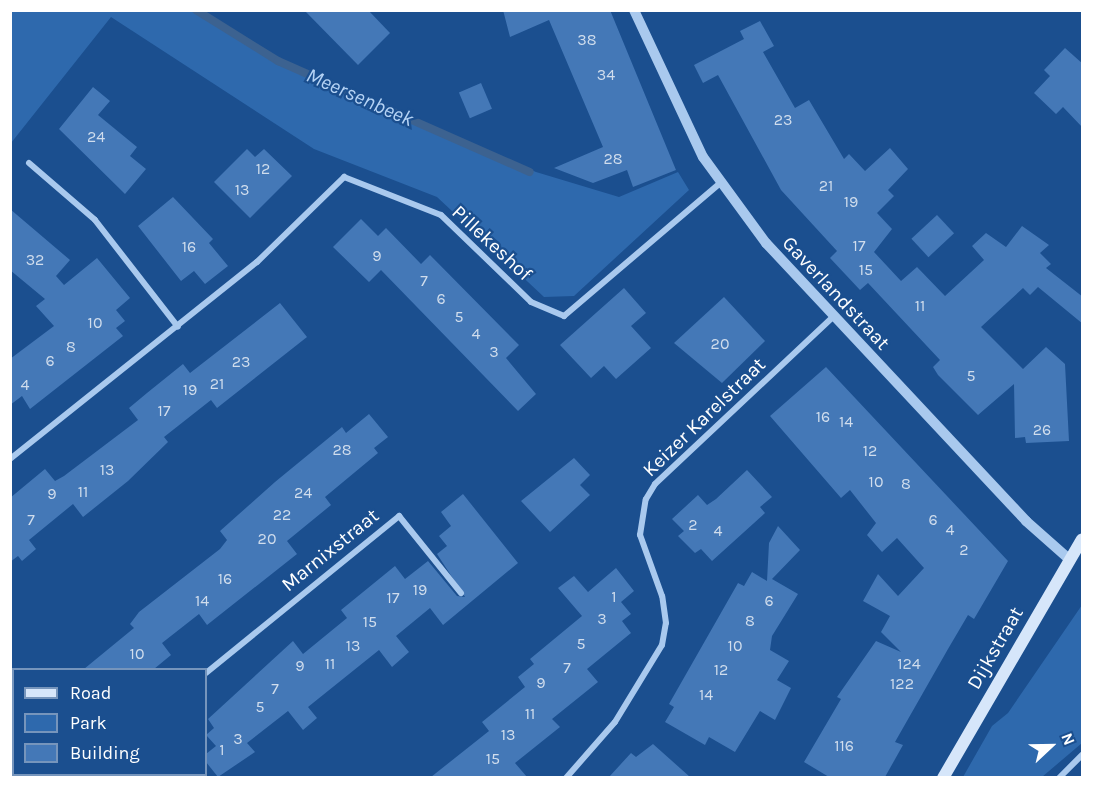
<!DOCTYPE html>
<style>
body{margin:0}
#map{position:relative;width:1093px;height:788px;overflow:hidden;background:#1b4f8f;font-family:Karla,sans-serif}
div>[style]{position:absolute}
.green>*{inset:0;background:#2e69ad}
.stream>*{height:8px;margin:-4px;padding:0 4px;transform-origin:4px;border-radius:4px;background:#3c6290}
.building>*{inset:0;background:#4478b7;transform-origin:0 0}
.minor>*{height:6px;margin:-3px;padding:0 3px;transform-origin:3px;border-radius:3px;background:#a9c9ee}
.tertiary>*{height:10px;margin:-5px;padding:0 5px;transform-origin:5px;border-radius:5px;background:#a9c9ee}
.secondary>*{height:12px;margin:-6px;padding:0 6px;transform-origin:6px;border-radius:6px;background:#d6e6fa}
span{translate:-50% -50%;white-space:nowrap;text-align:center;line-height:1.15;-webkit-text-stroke:4.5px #1b4f8f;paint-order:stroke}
.number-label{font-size:16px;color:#d0dded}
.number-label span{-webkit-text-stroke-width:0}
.street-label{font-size:20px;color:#fff}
.water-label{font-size:21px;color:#b5d3f5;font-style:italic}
.frame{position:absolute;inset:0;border:12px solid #fff;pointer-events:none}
.legend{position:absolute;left:12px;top:668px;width:195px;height:108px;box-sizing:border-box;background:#1b4f8f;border:2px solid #7695bc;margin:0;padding:8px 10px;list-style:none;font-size:18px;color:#fff}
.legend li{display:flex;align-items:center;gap:12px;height:30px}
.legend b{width:30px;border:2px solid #7695bc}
.north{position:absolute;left:1021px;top:716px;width:60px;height:60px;-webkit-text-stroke:4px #1b4f8f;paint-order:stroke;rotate:68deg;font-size:16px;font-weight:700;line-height:24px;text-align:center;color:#fff}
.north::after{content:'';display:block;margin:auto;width:21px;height:27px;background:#fff;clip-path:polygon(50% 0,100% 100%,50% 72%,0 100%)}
</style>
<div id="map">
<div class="green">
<div style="clip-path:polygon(11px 10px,202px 11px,287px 63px,536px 172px,619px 197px,678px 172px,689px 190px,574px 296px,544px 297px,437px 197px,314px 149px,111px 17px,11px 143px)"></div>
<div style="clip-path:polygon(1082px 605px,1082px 743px,1042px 777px,963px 777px,992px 726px,1008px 713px)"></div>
</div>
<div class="stream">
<div style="left:196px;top:10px;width:97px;rotate:31.9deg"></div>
<div style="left:278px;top:61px;width:275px;rotate:23.8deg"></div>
</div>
<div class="building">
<div style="clip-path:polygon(304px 10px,368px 10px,390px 33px,358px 65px)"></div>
<div style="clip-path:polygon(503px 10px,610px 10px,676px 170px,633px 187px,627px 170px,593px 183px,554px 168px,603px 147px,549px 20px,510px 37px)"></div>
<div style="clip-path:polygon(760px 21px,774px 46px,763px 52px,795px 108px,809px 100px,844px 159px,849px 154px,865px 171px,890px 148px,908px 169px,888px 190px,894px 196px,877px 213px,892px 229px,874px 252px,901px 281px,917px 267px,945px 296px,984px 260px,972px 246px,986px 233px,1006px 247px,1022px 226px,1049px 245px,1040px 253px,1051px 264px,1046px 268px,1083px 297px,1083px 324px,1038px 287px,1030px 295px,1023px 288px,981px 327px,1023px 369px,1046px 347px,1065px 364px,1069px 441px,1026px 443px,1025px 437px,1015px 438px,1014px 384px,978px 415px,938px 375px,933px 367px,940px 360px,911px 329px,868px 283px,860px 290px,830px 258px,837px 251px,781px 190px,718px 75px,703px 83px,694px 65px,744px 39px,740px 31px)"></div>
<div style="clip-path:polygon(1065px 48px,1083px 64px,1083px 128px,1063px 107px,1056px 114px,1034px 93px,1050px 76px,1044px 70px)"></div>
<div style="left:481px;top:83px;width:28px;height:24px;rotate:67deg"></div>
<div style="clip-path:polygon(93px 87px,110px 101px,98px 115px,137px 147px,130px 156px,146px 169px,125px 194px,59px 129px)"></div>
<div style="clip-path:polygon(247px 149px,255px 157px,264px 149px,292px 176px,250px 218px,214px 182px)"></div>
<div style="clip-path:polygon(173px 197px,213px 239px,209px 243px,228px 266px,205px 284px,194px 271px,181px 281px,138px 226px)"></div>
<div style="clip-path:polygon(10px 209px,70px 260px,56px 276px,64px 285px,97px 258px,130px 298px,116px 310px,125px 321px,116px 328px,123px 336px,30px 409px,22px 396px,10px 405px,10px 359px,54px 326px,36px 306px,45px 299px,10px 270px)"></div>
<div style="left:937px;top:215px;width:25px;height:35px;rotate:47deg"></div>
<div style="clip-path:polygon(361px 219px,378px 236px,386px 228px,421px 264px,430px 255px,519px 345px,506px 358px,536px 394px,518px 411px,381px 270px,369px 282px,333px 247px)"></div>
<div style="clip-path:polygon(624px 288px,646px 313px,631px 326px,651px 348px,616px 379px,604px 366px,591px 378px,560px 345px)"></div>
<div style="clip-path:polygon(724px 297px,765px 341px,722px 383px,674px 343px)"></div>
<div style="clip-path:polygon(280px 303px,307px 337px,217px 408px,211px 400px,164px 437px,168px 442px,128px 481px,83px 517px,73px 504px,29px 540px,36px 549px,22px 561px,18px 556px,10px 562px,10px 498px,45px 469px,55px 481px,64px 476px,138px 420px,129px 408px,147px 393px,183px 364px,190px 373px)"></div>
<div style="clip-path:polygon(826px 367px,1008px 561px,974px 619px,968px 615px,948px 649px,895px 742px,903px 745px,885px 777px,829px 777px,804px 762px,841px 699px,837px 697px,876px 641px,901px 652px,881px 632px,890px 616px,863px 601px,878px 574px,898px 596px,924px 568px,897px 538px,882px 552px,867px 535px,876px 523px,850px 490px,841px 498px,770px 416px)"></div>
<div style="clip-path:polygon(369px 414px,388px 437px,374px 448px,378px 453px,325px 497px,331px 505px,287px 541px,297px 554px,207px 625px,199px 614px,162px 643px,171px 655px,154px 669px,84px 669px,134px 628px,130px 624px,139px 612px,220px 549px,227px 540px,220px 531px,275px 482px,342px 427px,346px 433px)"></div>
<div style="clip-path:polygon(574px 458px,590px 475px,580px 485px,590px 495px,550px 532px,521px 501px)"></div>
<div style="clip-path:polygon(747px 470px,772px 497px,760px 507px,765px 513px,712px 561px,701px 549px,695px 553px,678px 536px,684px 531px,672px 519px,698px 495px,707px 505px,716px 499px)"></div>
<div style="clip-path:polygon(463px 494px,518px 563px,443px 625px,430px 608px,396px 636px,409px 652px,392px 667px,379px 650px,308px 707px,317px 718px,303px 730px,288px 711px,247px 743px,255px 752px,218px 777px,206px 762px,206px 754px,216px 746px,206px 735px,214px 728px,208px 719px,293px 641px,303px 654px,347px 618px,341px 610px,395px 566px,405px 579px,428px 561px,457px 596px,465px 597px,437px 554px,447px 546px,439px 536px,451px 526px,441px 512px)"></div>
<div style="clip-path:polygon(778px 526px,800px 550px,772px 579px,798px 594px,772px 636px,770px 650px,789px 661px,777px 680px,791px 688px,775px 720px,760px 711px,735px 752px,709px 737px,705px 745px,665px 722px,674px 707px,669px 704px,738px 583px,744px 586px,752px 572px,767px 581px,769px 543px)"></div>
<div style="clip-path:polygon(616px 568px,634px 591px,621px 602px,631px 614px,622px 621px,631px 633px,587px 669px,598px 682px,552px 719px,560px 727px,515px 763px,527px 777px,431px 777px,489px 731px,482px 722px,525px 687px,518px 677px,534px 664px,530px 659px,582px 616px,558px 588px,574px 576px,588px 592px)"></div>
<div style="clip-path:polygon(653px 744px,690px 777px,609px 777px,631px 753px,636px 757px)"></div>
</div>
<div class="minor">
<div style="left:29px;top:163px;width:87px;rotate:40.8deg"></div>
<div style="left:95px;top:220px;width:135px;rotate:52.2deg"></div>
<div style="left:10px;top:459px;width:316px;rotate:-38.6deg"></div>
<div style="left:257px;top:262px;width:122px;rotate:-44.3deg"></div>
<div style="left:344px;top:177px;width:104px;rotate:21.4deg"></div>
<div style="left:441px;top:215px;width:125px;rotate:44deg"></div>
<div style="left:531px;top:302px;width:36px;rotate:23deg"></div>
<div style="left:564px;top:316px;width:205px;rotate:-40.4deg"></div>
<div style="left:206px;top:673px;width:249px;rotate:-39.1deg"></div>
<div style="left:399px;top:516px;width:99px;rotate:51.2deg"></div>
<div style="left:80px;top:778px;width:5px;rotate:-53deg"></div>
<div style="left:566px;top:778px;width:74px;rotate:-48.8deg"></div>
<div style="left:615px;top:722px;width:90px;rotate:-58.6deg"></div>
<div style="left:662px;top:645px;width:22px;rotate:-80deg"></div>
<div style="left:666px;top:623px;width:27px;rotate:-98deg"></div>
<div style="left:662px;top:596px;width:65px;rotate:-109.8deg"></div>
<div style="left:640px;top:535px;width:36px;rotate:-81deg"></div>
<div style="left:646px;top:499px;width:17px;rotate:-59deg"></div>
<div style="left:655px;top:484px;width:244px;rotate:-43.2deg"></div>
<div style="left:1059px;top:778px;width:33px;rotate:-45deg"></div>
</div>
<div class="tertiary">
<div style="left:634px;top:10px;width:162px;rotate:64.9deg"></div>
<div style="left:703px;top:157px;width:107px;rotate:53.8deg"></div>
<div style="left:766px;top:243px;width:381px;rotate:46.9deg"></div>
<div style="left:1026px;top:521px;width:57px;rotate:41.5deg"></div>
</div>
<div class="secondary">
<div style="left:943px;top:778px;width:276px;rotate:-59.8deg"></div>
</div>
<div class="number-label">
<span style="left:587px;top:40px">38</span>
<span style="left:606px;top:75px">34</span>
<span style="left:783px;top:120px">23</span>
<span style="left:96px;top:137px">24</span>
<span style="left:613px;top:159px">28</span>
<span style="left:263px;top:169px">12</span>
<span style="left:826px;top:186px">21</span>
<span style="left:242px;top:190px">13</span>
<span style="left:851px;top:202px">19</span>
<span style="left:859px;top:246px">17</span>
<span style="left:189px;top:247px">16</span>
<span style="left:377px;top:256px">9</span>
<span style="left:35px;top:260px">32</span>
<span style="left:866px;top:270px">15</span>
<span style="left:424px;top:281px">7</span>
<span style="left:441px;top:299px">6</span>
<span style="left:920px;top:306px">11</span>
<span style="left:459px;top:317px">5</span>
<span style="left:95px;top:323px">10</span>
<span style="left:476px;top:334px">4</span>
<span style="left:720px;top:344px">20</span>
<span style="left:71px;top:347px">8</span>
<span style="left:494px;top:352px">3</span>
<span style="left:50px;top:361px">6</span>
<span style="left:241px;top:362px">23</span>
<span style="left:971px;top:376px">5</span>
<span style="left:217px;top:384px">21</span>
<span style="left:25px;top:385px">4</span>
<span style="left:190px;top:390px">19</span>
<span style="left:164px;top:411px">17</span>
<span style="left:823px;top:417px">16</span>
<span style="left:846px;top:422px">14</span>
<span style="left:1042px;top:430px">26</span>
<span style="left:342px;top:450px">28</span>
<span style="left:870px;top:451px">12</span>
<span style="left:107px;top:470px">13</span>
<span style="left:876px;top:482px">10</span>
<span style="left:906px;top:484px">8</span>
<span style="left:83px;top:492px">11</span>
<span style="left:303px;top:493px">24</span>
<span style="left:52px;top:494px">9</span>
<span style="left:282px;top:515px">22</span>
<span style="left:31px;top:520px">7</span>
<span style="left:933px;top:520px">6</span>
<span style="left:693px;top:525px">2</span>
<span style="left:950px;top:530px">4</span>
<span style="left:718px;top:531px">4</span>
<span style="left:267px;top:539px">20</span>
<span style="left:964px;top:550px">2</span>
<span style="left:225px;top:579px">16</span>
<span style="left:420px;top:590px">19</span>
<span style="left:614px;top:597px">1</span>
<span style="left:393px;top:598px">17</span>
<span style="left:202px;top:601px">14</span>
<span style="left:769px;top:601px">6</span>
<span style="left:602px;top:619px">3</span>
<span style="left:750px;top:621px">8</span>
<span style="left:370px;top:622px">15</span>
<span style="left:581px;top:644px">5</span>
<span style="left:353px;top:646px">13</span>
<span style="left:735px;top:646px">10</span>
<span style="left:137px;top:654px">10</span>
<span style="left:330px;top:664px">11</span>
<span style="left:909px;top:664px">124</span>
<span style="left:300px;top:666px">9</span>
<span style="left:567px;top:668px">7</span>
<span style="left:721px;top:670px">12</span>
<span style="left:541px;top:683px">9</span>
<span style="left:902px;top:684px">122</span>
<span style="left:275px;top:689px">7</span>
<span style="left:706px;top:695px">14</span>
<span style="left:260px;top:707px">5</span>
<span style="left:530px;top:714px">11</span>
<span style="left:508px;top:735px">13</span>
<span style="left:238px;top:739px">3</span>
<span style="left:844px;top:746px">116</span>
<span style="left:222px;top:750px">1</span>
<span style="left:493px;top:759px">15</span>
</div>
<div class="street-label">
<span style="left:492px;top:243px;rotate:43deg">Pillekeshof</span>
<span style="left:836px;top:293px;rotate:47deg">Gaverlandstraat</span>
<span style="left:704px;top:417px;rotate:-44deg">Keizer Karelstraat</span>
<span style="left:330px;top:550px;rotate:-39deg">Marnixstraat</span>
<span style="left:995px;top:648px;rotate:-60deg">Dijkstraat</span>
</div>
<div class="water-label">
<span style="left:360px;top:97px;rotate:24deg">Meersenbeek</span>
</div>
<div class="frame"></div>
<ul class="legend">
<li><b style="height:8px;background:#d6e6fa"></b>Road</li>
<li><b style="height:16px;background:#2e69ad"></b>Park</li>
<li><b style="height:16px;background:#4478b7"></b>Building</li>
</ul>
<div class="north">N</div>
</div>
